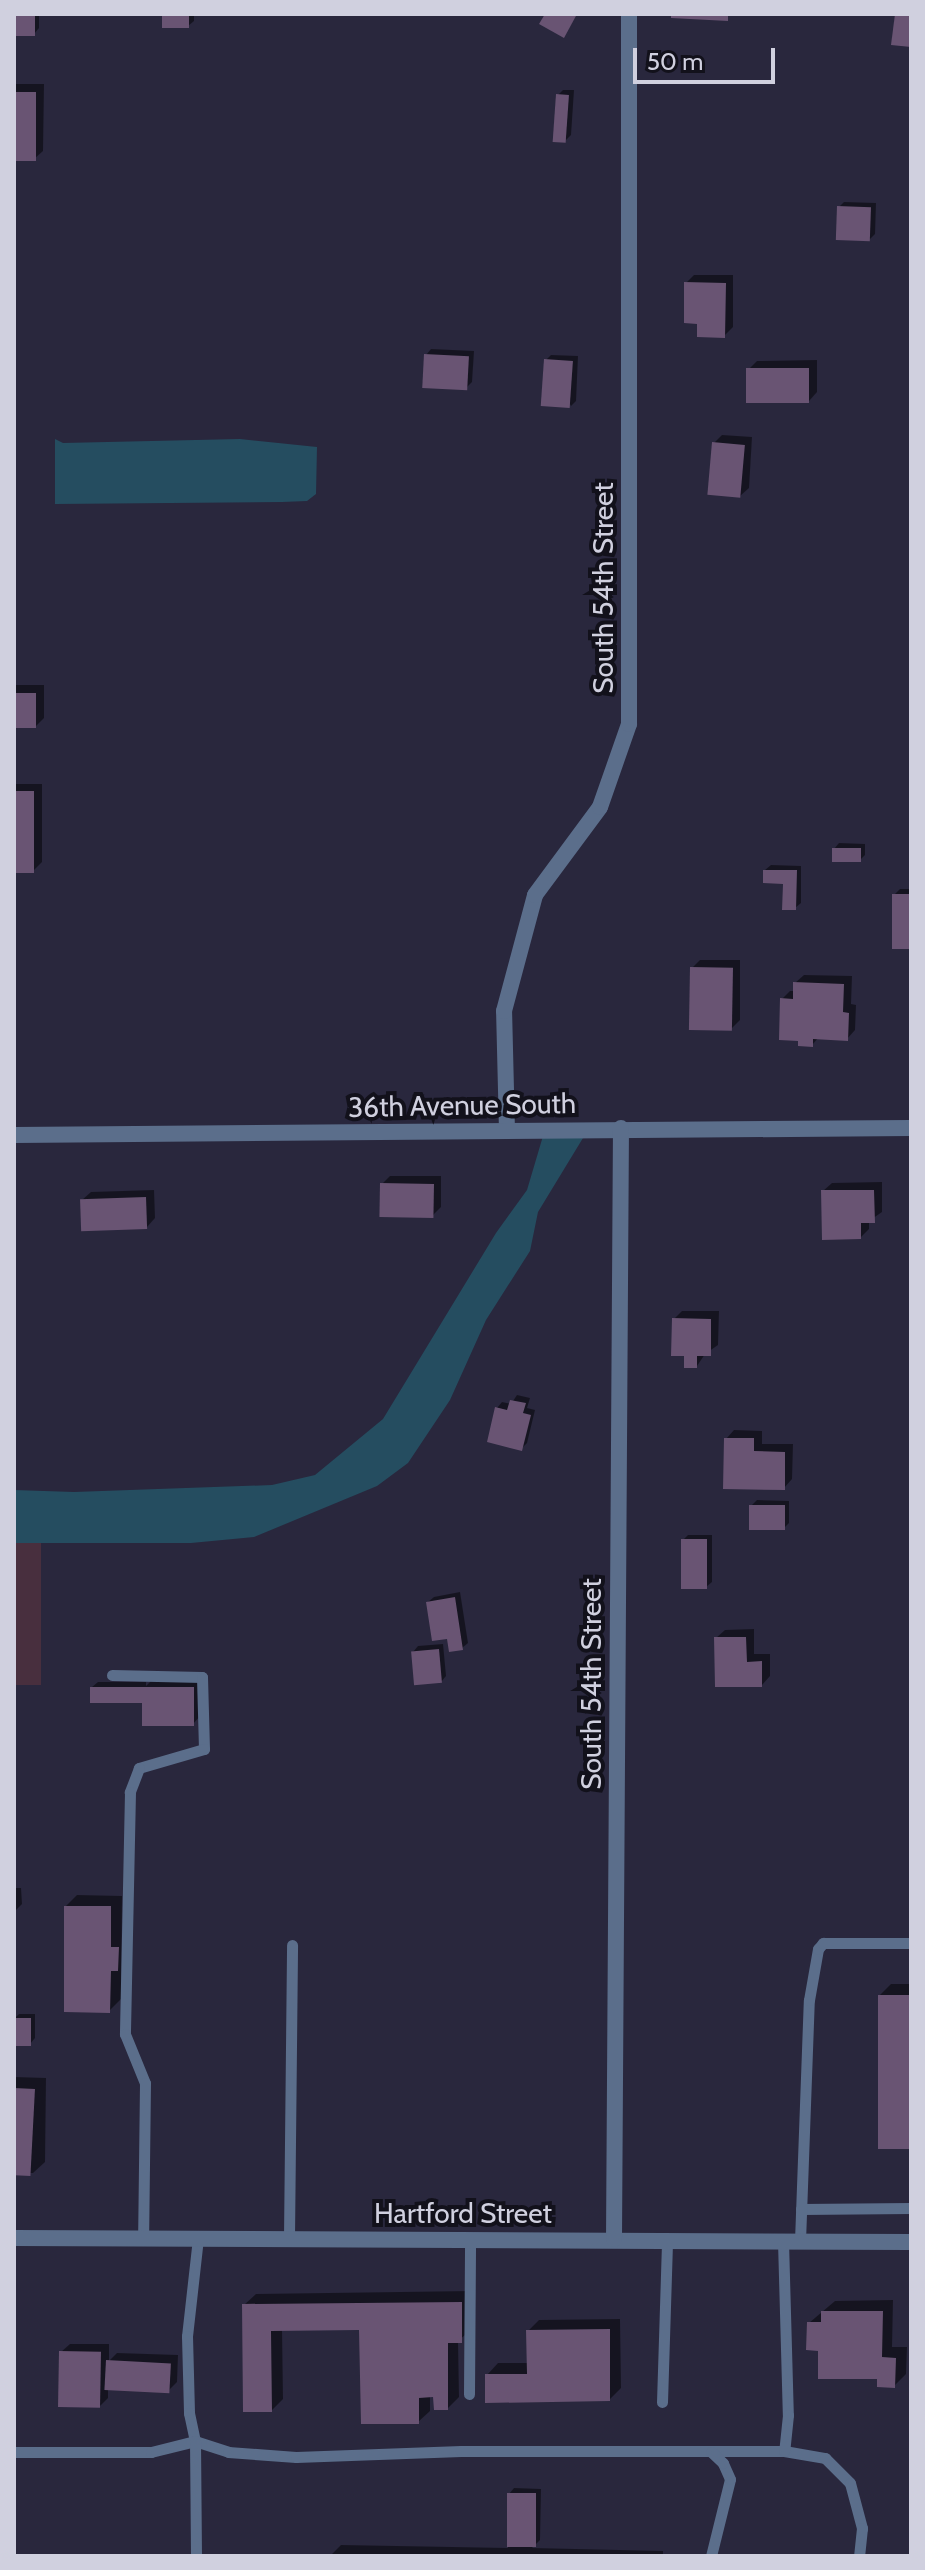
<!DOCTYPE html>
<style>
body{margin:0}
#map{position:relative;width:925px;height:2570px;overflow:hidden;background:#29273d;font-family:Cabin,sans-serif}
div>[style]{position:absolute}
.green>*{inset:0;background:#482f3e;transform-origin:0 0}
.water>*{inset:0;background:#254d60}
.shadow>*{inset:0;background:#0007}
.building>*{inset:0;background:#695473;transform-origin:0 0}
.service>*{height:11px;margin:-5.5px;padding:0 5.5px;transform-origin:5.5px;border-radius:5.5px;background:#5b6e8b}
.minor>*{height:16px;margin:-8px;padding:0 8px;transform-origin:8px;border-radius:8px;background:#5b6e8b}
span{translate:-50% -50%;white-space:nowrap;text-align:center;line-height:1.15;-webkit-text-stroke:8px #12111b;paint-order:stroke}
.street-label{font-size:28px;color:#d0d0df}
.frame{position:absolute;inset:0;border:16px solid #d0d0df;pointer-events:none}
.scale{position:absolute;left:633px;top:48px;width:142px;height:36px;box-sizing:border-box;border:4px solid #d0d0df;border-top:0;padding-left:10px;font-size:24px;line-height:28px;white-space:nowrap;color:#d0d0df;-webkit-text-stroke:6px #12111b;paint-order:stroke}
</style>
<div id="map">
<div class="green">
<div style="left:14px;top:1511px;width:27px;height:174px"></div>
</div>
<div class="water">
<div style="clip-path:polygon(55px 439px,63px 443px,240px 439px,317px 447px,316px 494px,307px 501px,282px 502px,55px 504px)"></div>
<div style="clip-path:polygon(543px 1136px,583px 1138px,538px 1212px,530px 1251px,486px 1320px,450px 1400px,408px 1463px,377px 1486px,254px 1537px,191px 1543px,14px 1543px,14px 1490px,74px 1492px,272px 1485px,315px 1475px,383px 1419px,496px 1233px,527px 1190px)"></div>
</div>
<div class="shadow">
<div style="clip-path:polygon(14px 14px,39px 14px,39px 28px,34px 34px,14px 34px)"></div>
<div style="clip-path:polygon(164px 14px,194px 14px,194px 21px,188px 26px)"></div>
<div style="clip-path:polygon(16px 84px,44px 84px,43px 151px,34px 159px,14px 159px)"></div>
<div style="clip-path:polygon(563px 90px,574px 90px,571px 135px,566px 140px,558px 95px)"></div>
<div style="clip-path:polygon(844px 202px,876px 203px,875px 234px,870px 239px,839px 207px)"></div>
<div style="clip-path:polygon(694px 275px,733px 275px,733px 327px,724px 336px,699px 322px,686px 283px)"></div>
<div style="clip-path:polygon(431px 349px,474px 351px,472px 382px,467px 387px,426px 355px)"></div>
<div style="clip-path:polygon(551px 355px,578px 356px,576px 401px,571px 406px,546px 360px)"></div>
<div style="clip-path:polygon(817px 360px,817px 392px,809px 401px,748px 370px,757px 361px)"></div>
<div style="clip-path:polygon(722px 435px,752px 437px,749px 488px,740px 496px,714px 443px)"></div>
<div style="clip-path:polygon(14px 685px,44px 685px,44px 718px,35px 727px,14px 727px)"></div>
<div style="clip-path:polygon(14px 784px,42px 784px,42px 862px,33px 871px,14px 871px)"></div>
<div style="clip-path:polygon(839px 843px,865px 844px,865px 855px,860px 860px,834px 849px)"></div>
<div style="clip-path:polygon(771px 865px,801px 866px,801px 903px,795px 908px,785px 882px,765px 870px)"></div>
<div style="clip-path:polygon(900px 889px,911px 889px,911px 947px,894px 895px)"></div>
<div style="clip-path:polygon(700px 960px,740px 960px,740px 1020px,731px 1029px,692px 968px)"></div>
<div style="clip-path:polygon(804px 975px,852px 976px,851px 1004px,856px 1005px,855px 1030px,847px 1039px,819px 1037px,812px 1045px,782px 999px,790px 991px,795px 991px,795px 983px)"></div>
<div style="clip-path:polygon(390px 1176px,441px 1176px,441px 1207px,433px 1215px,382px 1184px)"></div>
<div style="clip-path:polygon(882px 1182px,882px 1212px,869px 1221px,869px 1229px,861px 1237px,823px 1191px,832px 1183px)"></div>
<div style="clip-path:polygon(154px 1190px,155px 1218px,147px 1227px,82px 1200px,91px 1192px)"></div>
<div style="clip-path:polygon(14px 1194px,16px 1194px,14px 1217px)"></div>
<div style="clip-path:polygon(682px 1311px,719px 1311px,718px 1345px,705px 1354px,697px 1366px,686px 1354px,674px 1319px)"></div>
<div style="clip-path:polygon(517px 1395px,530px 1398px,527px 1408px,535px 1410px,527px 1443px,522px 1448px,497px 1408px,502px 1402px,511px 1404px)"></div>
<div style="clip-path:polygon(734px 1430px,762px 1431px,762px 1444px,793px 1444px,792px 1479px,784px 1488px,726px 1439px)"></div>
<div style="clip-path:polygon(757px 1500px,789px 1501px,789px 1523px,784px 1528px,751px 1506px)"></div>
<div style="clip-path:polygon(688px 1535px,712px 1535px,712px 1582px,706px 1587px,683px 1540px)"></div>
<div style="clip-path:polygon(460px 1592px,468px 1643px,462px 1648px,448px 1636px,428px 1602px,434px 1597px)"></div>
<div style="clip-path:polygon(754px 1629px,754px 1654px,770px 1654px,770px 1676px,762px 1685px,716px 1638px,725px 1630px)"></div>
<div style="clip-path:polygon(443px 1644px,446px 1676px,441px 1682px,413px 1652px,418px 1646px)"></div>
<div style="clip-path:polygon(153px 1679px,201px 1679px,201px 1715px,193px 1724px,144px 1697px,92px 1687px,98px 1682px,146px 1682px,146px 1686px)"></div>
<div style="clip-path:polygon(14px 1888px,21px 1888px,22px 1904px,16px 1910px)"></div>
<div style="clip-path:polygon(77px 1895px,122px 1896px,121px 1999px,109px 2011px,66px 1906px)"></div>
<div style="clip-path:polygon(891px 1984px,911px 1984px,911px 2148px,880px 1995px)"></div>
<div style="clip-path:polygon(19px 2014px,35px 2014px,35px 2038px,30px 2044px,14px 2044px,14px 2019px)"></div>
<div style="clip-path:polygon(14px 2077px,46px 2078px,45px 2162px,33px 2173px,14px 2173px)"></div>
<div style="clip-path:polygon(472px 2291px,472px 2329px,458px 2341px,459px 2397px,448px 2408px,435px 2395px,430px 2395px,430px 2411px,418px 2422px,361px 2328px,282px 2329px,283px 2399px,272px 2410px,244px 2305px,256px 2294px)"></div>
<div style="clip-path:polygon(893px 2300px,892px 2347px,907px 2347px,906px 2374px,894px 2386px,820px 2349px,809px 2323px,835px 2301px)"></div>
<div style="clip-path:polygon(620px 2319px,621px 2388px,610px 2399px,487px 2375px,498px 2363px,528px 2363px,528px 2331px,539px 2320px)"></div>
<div style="clip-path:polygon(70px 2344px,109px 2344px,109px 2361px,117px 2353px,178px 2355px,177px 2382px,169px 2390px,108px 2388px,108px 2398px,100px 2406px,61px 2352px)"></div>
<div style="clip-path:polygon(514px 2488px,541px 2489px,540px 2540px,532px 2548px,663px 2551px,663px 2556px,330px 2556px,341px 2545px,508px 2548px,509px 2494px)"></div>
</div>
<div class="building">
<div style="left:14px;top:14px;width:21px;height:22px"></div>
<div style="left:162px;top:14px;width:27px;height:14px"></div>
<div style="clip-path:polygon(545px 14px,577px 14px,564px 38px,539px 24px)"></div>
<div style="clip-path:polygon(671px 14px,728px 14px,728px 21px,671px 18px)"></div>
<div style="clip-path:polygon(895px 14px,911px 14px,911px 47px,891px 45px)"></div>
<div style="left:14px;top:92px;width:22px;height:69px"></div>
<div style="left:556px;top:94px;width:13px;height:48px;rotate:4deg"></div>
<div style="left:837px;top:206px;width:34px;height:34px;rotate:2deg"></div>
<div style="clip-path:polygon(684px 282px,726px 283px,725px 338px,697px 337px,697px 324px,684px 323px)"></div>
<div style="left:424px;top:354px;width:45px;height:34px;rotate:3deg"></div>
<div style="left:544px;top:359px;width:29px;height:47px;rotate:4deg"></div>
<div style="left:809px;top:368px;width:35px;height:63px;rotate:90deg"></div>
<div style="left:712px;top:442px;width:33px;height:53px;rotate:5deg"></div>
<div style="left:14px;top:693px;width:22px;height:35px"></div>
<div style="left:14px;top:791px;width:20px;height:82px"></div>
<div style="left:832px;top:848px;width:29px;height:14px"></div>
<div style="clip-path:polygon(763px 870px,797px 870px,796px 910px,782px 910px,783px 884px,763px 883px)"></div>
<div style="left:892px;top:894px;width:19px;height:55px"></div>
<div style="left:690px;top:967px;width:43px;height:63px;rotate:1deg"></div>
<div style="clip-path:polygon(793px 982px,844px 984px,843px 1012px,849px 1013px,848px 1041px,813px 1039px,813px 1047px,798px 1046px,798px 1041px,779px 1040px,780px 998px,793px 999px)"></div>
<div style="left:380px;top:1183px;width:54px;height:34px;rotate:1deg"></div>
<div style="clip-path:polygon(821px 1190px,874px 1190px,875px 1223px,861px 1223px,861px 1239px,822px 1240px)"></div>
<div style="left:146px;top:1197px;width:32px;height:66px;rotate:88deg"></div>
<div style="clip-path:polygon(672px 1318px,711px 1319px,711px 1356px,697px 1356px,697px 1368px,684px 1368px,684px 1356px,671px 1356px)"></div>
<div style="clip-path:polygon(510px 1400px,526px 1403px,523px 1413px,531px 1415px,522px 1451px,487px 1442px,495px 1407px,507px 1410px)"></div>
<div style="clip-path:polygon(724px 1438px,754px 1438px,754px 1451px,785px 1452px,785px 1490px,723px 1489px)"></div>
<div style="left:749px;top:1505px;width:36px;height:25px"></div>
<div style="left:681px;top:1539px;width:26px;height:50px"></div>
<div style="clip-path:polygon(455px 1597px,463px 1650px,449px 1652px,447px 1639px,432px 1641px,426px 1602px)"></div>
<div style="clip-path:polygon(714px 1637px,746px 1637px,747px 1662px,762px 1661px,762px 1687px,715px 1687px)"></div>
<div style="left:439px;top:1649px;width:34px;height:28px;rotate:85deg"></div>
<div style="clip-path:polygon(90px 1687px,194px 1687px,194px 1726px,142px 1726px,142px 1703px,90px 1703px)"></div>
<div style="clip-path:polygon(64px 1906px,111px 1906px,111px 1947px,119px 1947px,118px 1971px,111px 1971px,110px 2013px,64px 2012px)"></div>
<div style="left:878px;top:1995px;width:33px;height:154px"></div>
<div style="left:14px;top:2018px;width:17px;height:28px"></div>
<div style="left:14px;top:2088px;width:21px;height:87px;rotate:3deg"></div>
<div style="clip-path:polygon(462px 2302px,462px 2343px,448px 2343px,448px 2410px,434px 2410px,433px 2397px,419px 2398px,419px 2424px,361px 2424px,359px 2330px,271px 2331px,272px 2412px,243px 2412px,242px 2304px)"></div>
<div style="clip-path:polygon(821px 2311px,883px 2311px,882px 2357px,896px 2358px,895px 2388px,877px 2387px,877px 2379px,818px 2379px,818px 2351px,806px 2350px,807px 2322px,821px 2322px)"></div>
<div style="clip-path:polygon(610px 2329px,610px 2401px,485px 2403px,485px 2374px,527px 2374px,526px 2330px)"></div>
<div style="left:59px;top:2351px;width:42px;height:56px;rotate:1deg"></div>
<div style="left:106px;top:2360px;width:65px;height:30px;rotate:3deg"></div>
<div style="left:507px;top:2493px;width:29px;height:54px"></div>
</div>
<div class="service">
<div style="left:112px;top:1675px;width:90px;rotate:1.3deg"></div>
<div style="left:202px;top:1677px;width:72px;rotate:88.4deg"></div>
<div style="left:204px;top:1749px;width:68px;rotate:163.7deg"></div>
<div style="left:139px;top:1768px;width:26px;rotate:111deg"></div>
<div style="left:130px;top:1792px;width:242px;rotate:91.2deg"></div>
<div style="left:125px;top:2034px;width:53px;rotate:67.8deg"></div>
<div style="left:145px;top:2083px;width:156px;rotate:90.7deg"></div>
<div style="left:801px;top:2209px;width:110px;rotate:-0.5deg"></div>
<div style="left:198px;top:2238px;width:99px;rotate:96.4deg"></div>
<div style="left:187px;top:2336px;width:77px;rotate:88.5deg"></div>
<div style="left:189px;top:2413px;width:29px;rotate:78deg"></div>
<div style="left:195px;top:2441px;width:35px;rotate:18deg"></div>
<div style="left:228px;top:2452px;width:68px;rotate:4.2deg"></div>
<div style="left:296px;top:2457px;width:165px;rotate:-2.1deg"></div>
<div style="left:461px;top:2451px;width:323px"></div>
<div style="left:784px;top:2451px;width:42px;rotate:9.7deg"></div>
<div style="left:825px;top:2458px;width:35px;rotate:45deg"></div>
<div style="left:850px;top:2483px;width:47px;rotate:75.1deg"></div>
<div style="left:862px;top:2528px;width:28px;rotate:96deg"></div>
<div style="left:289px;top:2238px;width:293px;rotate:-89.4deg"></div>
<div style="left:783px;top:2241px;width:174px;rotate:88.4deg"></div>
<div style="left:788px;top:2415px;width:36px;rotate:96deg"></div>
<div style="left:800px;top:2241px;width:241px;rotate:-87.9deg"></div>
<div style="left:809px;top:2000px;width:52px;rotate:-80deg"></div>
<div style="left:818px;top:1949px;width:8px;rotate:-50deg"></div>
<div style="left:823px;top:1943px;width:88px"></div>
<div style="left:469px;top:2394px;width:155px;rotate:-89.6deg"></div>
<div style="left:662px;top:2402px;width:162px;rotate:-88.2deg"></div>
<div style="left:14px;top:2452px;width:137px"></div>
<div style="left:151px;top:2452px;width:45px;rotate:-14deg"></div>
<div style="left:195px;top:2441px;width:115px;rotate:89.5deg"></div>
<div style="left:711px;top:2556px;width:79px;rotate:-76.1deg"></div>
<div style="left:730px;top:2479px;width:17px;rotate:-114deg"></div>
<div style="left:723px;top:2463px;width:16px;rotate:-137deg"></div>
</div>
<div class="minor">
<div style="left:507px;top:1131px;width:120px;rotate:-91.4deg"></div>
<div style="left:504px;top:1011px;width:120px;rotate:-75deg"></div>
<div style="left:535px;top:895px;width:109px;rotate:-53.5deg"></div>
<div style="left:600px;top:807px;width:88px;rotate:-70.7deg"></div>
<div style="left:629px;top:724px;width:710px;rotate:-90deg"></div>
<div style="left:14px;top:1135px;width:897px;rotate:-0.45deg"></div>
<div style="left:14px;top:2238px;width:897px;rotate:0.26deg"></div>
<div style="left:614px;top:2239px;width:1111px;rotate:-89.64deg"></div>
</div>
<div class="street-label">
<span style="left:603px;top:588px;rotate:-90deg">South 54th Street</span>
<span style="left:462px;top:1105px;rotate:-1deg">36th Avenue South</span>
<span style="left:591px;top:1684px;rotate:-90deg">South 54th Street</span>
<span style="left:463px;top:2213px">Hartford Street</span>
</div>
<div class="frame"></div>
<div class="scale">50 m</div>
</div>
